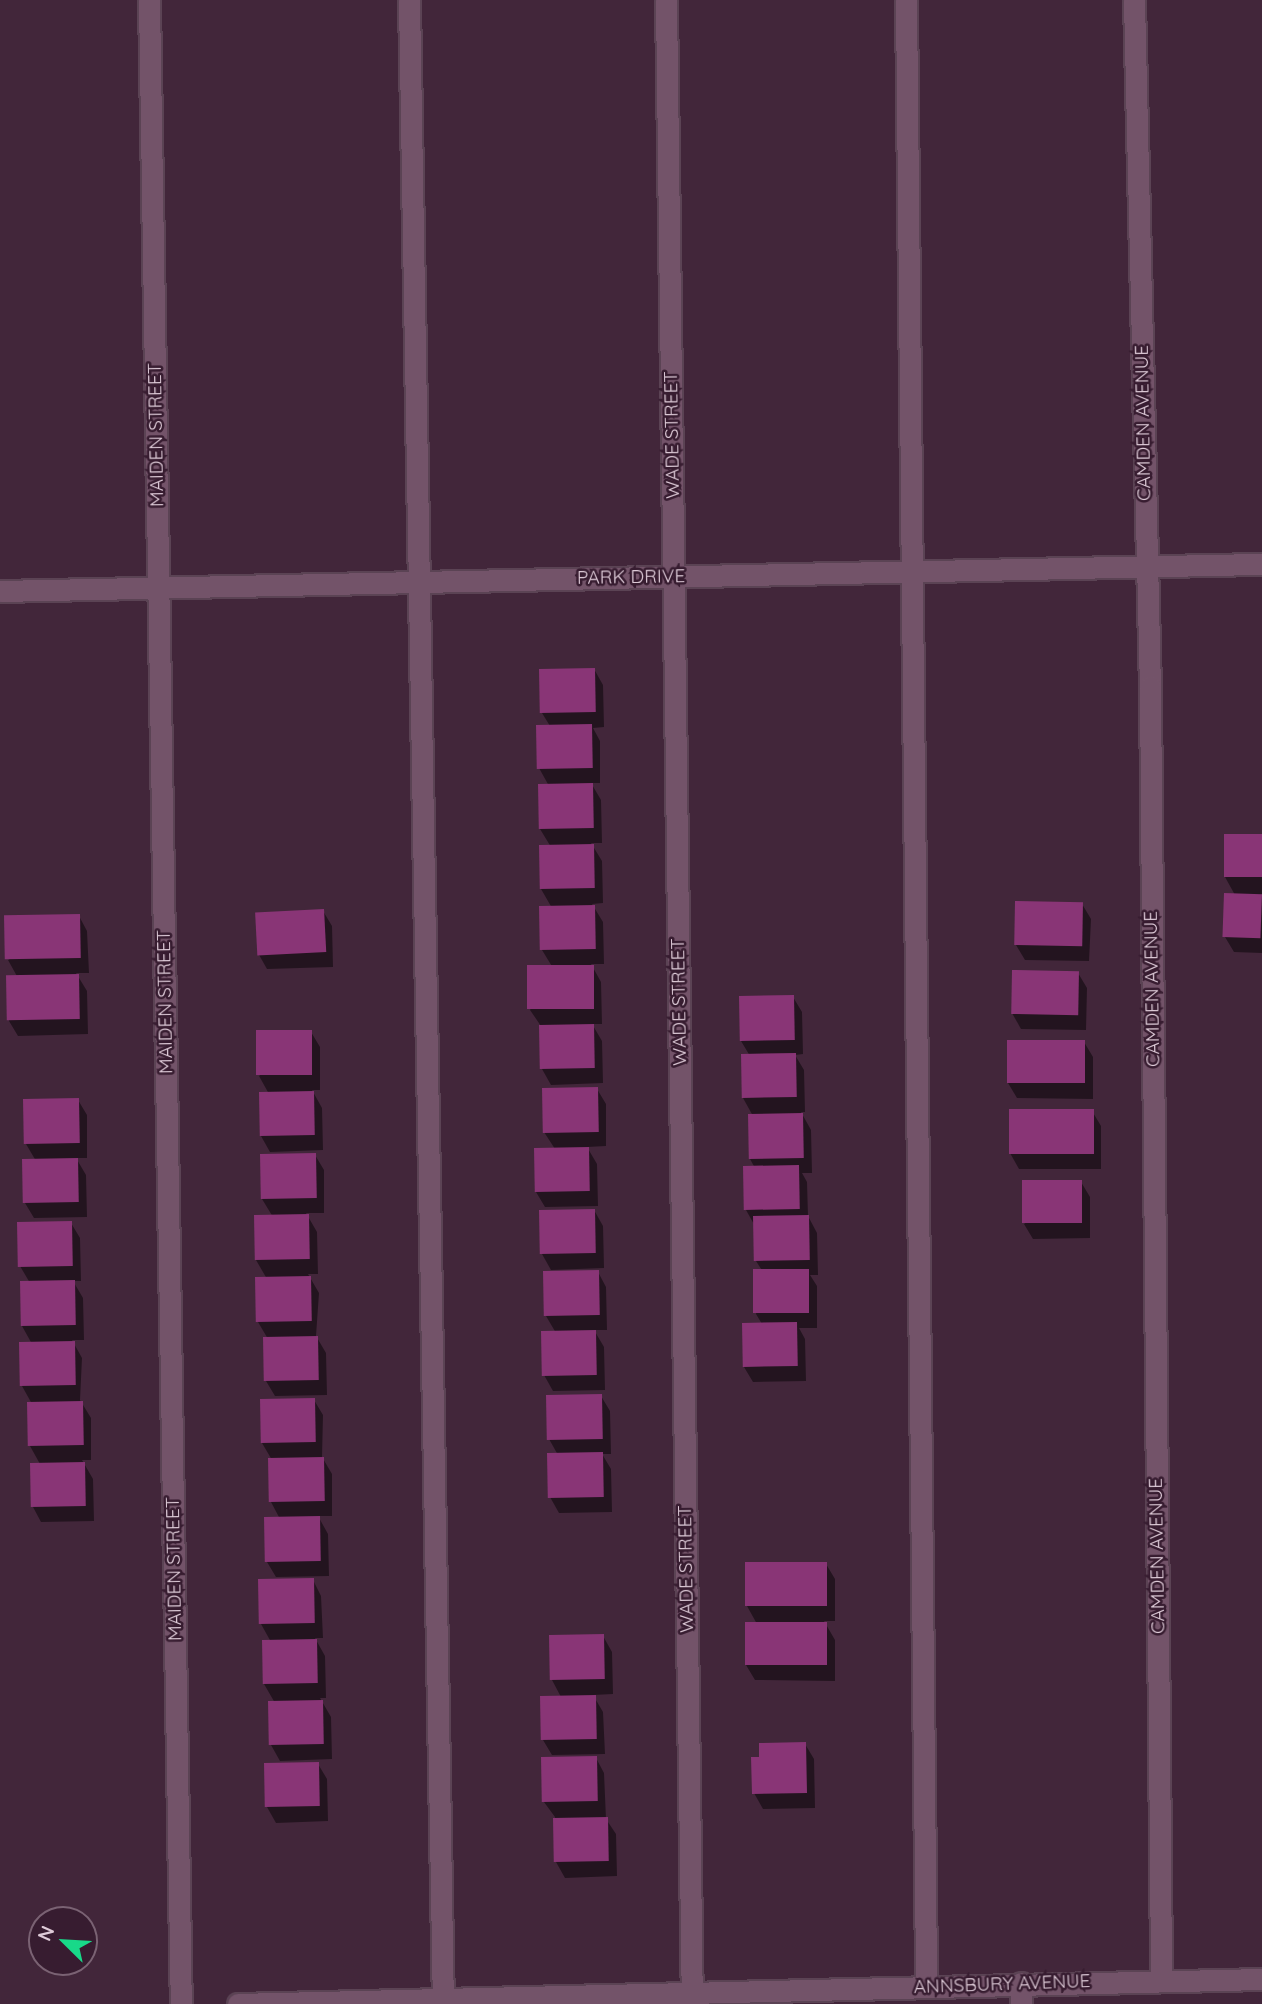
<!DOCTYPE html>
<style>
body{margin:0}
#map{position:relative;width:1262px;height:2004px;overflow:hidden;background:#42263a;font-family:Quicksand,sans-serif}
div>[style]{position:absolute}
.shadow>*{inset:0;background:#0007}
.building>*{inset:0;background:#893576;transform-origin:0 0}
.roads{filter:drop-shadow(2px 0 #5b4354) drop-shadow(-2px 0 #5b4354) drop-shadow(0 2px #5b4354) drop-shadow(0 -2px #5b4354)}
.lane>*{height:21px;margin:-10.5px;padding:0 10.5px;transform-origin:10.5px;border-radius:10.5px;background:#735369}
.street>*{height:21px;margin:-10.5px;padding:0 10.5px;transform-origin:10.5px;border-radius:10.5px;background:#735369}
span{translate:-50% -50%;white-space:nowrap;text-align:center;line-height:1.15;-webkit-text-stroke:5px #371c30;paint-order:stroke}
.street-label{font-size:19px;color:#decbd8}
.north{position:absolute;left:28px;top:1906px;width:70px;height:70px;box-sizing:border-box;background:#371c30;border:2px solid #7a6273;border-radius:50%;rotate:294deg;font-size:19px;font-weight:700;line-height:28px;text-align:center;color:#decbd8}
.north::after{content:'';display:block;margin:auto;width:24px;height:32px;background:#18d989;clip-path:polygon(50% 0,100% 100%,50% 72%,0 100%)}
</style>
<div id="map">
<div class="shadow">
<div style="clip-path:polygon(594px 669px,603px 685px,604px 727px,593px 728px,600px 741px,600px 783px,591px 783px,601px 800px,602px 843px,591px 843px,602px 861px,603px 903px,592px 904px,603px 922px,604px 964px,591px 964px,601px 982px,602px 1024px,592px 1024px,602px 1041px,603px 1083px,551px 1085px,542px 1069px,541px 1026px,530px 1010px,553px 968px,542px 950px,552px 908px,541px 889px,551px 847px,540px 829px,549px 786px,539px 768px,550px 726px,542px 713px)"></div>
<div style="clip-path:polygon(1262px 836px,1262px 953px,1234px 952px,1225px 937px,1235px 895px,1225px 877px)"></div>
<div style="clip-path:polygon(1082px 904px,1091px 919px,1089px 961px,1025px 960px,1016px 945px)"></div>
<div style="clip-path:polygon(323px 911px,332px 926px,333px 967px,267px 969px,258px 953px)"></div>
<div style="clip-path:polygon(79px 916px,87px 931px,89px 973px,76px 973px,87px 991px,88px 1034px,18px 1036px,9px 1021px,18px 978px,8px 960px)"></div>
<div style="clip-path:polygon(1078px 973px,1087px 988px,1086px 1030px,1021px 1029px,1012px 1013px)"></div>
<div style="clip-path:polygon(793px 997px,802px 1012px,803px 1054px,795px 1055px,804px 1070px,805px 1112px,801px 1112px,811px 1130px,812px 1173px,802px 1173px,807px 1182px,808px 1216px,817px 1233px,818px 1275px,810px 1275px,817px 1286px,817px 1328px,799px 1328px,805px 1339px,806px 1381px,753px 1382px,744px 1367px,762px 1324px,756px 1314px,763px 1272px,756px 1261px,755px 1226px,746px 1210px,755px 1168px,750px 1159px,753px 1116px,743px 1098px,750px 1056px,741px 1041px)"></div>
<div style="clip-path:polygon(311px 1032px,320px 1047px,320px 1090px,312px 1090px,322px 1108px,323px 1150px,270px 1152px,261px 1136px,269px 1094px,259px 1076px)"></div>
<div style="clip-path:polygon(1084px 1042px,1093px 1057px,1093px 1099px,1017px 1098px,1008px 1083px)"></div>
<div style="clip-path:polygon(597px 1089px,606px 1104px,606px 1146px,587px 1147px,597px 1164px,598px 1206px,545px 1207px,536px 1192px,555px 1149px,544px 1132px)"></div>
<div style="clip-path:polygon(78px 1100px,87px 1115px,87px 1158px,76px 1158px,86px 1175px,87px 1217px,34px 1218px,25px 1203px,36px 1161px,26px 1144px)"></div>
<div style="clip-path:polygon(1092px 1111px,1101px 1126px,1101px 1169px,1019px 1169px,1010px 1153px)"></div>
<div style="clip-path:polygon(315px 1155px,324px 1170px,324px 1213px,306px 1213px,317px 1232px,318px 1274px,308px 1274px,319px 1293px,316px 1336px,326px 1353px,327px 1395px,275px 1396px,266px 1381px,268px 1339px,258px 1322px,267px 1279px,256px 1260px,273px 1217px,262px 1199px)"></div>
<div style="clip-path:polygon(1081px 1182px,1090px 1197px,1090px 1238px,1033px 1239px,1024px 1224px)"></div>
<div style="clip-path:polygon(594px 1210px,603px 1226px,604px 1268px,551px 1270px,542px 1254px)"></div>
<div style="clip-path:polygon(71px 1223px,80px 1238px,81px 1281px,73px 1281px,83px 1298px,84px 1340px,72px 1340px,82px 1358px,80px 1400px,91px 1418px,91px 1460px,82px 1460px,93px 1479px,94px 1521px,41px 1522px,33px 1507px,40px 1464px,30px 1446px,32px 1404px,22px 1386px,32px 1344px,22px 1326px,30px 1283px,20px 1266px)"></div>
<div style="clip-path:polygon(598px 1272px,606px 1287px,607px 1330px,594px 1330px,604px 1347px,605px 1390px,553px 1391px,544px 1375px,556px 1333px,546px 1316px)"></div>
<div style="clip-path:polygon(601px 1396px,610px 1411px,611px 1454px,602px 1454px,611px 1469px,612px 1512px,559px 1513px,550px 1497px,558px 1455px,549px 1439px)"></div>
<div style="clip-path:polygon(314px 1400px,323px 1415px,322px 1457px,332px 1474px,332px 1516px,318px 1516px,328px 1534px,329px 1576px,276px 1577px,267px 1562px,280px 1519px,271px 1502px,272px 1460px,262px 1443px)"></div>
<div style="clip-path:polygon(826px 1564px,835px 1579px,835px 1621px,824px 1621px,835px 1640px,835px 1681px,755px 1680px,746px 1665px,757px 1624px,747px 1606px)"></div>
<div style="clip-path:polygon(313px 1580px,321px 1596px,323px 1638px,315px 1638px,325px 1656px,326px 1698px,320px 1698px,331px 1717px,332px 1759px,280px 1761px,271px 1745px,275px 1703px,264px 1684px,271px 1642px,261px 1624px)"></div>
<div style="clip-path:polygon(603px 1636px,612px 1652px,613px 1694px,593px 1695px,603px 1712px,605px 1754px,552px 1755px,543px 1740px,561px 1697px,552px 1680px)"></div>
<div style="clip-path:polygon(805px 1744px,814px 1759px,815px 1808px,763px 1809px,754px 1793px,761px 1759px)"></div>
<div style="clip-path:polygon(596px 1758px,604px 1773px,606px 1819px,616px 1834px,617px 1876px,565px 1878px,556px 1862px,555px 1817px,544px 1802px)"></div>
<div style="clip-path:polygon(318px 1764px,327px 1779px,328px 1821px,276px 1823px,267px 1807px)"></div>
</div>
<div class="building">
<div style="left:595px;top:668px;width:44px;height:56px;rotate:89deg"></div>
<div style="left:592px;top:724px;width:44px;height:56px;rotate:89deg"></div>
<div style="left:593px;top:783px;width:45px;height:55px;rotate:89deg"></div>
<div style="left:1224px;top:834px;width:38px;height:43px"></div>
<div style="left:594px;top:844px;width:44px;height:55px;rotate:89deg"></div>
<div style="left:1224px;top:893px;width:38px;height:44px;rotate:2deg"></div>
<div style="left:1015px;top:901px;width:68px;height:44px;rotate:1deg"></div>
<div style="left:595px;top:905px;width:44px;height:56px;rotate:89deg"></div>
<div style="left:324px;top:909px;width:43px;height:69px;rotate:87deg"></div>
<div style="left:80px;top:914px;width:44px;height:76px;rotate:89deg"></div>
<div style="left:594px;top:965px;width:44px;height:67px;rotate:90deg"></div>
<div style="left:1012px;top:970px;width:67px;height:44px;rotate:1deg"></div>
<div style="left:79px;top:974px;width:45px;height:73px;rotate:89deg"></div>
<div style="left:794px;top:995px;width:45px;height:55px;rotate:89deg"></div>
<div style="left:594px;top:1024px;width:44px;height:55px;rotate:89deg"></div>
<div style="left:312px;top:1030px;width:45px;height:56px;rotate:90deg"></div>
<div style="left:1007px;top:1040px;width:78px;height:43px"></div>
<div style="left:796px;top:1053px;width:44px;height:55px;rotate:89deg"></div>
<div style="left:598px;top:1087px;width:45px;height:56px;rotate:89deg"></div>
<div style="left:314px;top:1091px;width:44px;height:55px;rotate:89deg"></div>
<div style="left:79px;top:1098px;width:45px;height:56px;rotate:89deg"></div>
<div style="left:1009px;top:1109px;width:85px;height:45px"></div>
<div style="left:803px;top:1113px;width:45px;height:55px;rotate:89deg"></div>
<div style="left:589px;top:1147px;width:44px;height:55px;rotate:89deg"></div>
<div style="left:316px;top:1153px;width:45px;height:56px;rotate:89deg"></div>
<div style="left:78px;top:1158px;width:44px;height:56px;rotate:89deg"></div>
<div style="left:799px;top:1165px;width:44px;height:56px;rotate:89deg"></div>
<div style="left:1082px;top:1180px;width:43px;height:60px;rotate:90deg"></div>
<div style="left:595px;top:1209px;width:44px;height:56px;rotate:89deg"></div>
<div style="left:309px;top:1214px;width:45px;height:55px;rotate:89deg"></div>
<div style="left:809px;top:1215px;width:45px;height:56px;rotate:89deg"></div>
<div style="left:72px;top:1221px;width:45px;height:55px;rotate:89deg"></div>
<div style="left:809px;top:1269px;width:44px;height:56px;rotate:90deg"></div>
<div style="left:599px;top:1270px;width:45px;height:56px;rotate:89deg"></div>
<div style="left:311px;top:1276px;width:45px;height:56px;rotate:89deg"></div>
<div style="left:75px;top:1280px;width:45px;height:55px;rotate:89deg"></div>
<div style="left:797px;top:1322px;width:44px;height:55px;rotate:89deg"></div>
<div style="left:596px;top:1330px;width:45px;height:55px;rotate:89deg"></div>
<div style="left:318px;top:1336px;width:44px;height:55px;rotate:89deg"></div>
<div style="left:75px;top:1341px;width:44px;height:56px;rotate:89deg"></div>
<div style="left:602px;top:1394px;width:45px;height:56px;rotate:89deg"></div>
<div style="left:315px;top:1398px;width:44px;height:55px;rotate:89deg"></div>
<div style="left:83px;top:1401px;width:44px;height:56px;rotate:89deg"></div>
<div style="left:603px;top:1452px;width:45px;height:56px;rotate:89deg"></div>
<div style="left:324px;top:1457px;width:44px;height:56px;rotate:89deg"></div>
<div style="left:85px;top:1462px;width:44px;height:55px;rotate:89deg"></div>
<div style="left:320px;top:1516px;width:45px;height:56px;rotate:89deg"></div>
<div style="left:827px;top:1562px;width:44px;height:82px;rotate:90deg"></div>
<div style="left:314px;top:1578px;width:45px;height:56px;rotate:89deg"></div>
<div style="left:745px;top:1622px;width:82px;height:43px"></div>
<div style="left:604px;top:1634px;width:45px;height:55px;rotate:89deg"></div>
<div style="left:317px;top:1639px;width:44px;height:55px;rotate:89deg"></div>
<div style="left:596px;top:1695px;width:44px;height:56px;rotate:89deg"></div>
<div style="left:323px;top:1700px;width:44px;height:55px;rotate:89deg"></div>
<div style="clip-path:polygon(806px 1742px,807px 1793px,752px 1794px,751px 1757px,759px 1757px,759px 1743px)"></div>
<div style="left:597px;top:1756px;width:45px;height:56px;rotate:89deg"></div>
<div style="left:319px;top:1762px;width:44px;height:55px;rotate:89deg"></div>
<div style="left:608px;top:1817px;width:44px;height:55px;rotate:89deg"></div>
</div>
<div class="roads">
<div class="lane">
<div style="left:409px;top:0;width:2004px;rotate:89.03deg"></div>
<div style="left:906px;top:0;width:1986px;rotate:89.42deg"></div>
<div style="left:1021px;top:2004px;width:21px;rotate:-90deg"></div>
</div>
<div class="street">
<div style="left:149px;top:0;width:2004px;rotate:89.09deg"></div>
<div style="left:666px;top:0;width:2004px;rotate:89.26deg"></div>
<div style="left:1134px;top:0;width:687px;rotate:88.67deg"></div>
<div style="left:1150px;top:687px;width:1292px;rotate:89.51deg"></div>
<div style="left:0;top:591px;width:1262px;rotate:-1.23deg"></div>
<div style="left:238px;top:2004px;width:1024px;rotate:-1.4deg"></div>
</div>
</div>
<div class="street-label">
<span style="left:1143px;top:423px;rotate:-91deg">CAMDEN AVENUE</span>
<span style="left:156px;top:435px;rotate:-91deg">MAIDEN STREET</span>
<span style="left:672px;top:435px;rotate:-91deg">WADE STREET</span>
<span style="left:631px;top:577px;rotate:-1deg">PARK DRIVE</span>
<span style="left:1152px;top:989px;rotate:-91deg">CAMDEN AVENUE</span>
<span style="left:165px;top:1002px;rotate:-91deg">MAIDEN STREET</span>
<span style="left:679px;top:1002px;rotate:-91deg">WADE STREET</span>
<span style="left:1157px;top:1556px;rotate:-91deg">CAMDEN AVENUE</span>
<span style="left:174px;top:1569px;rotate:-91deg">MAIDEN STREET</span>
<span style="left:686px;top:1569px;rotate:-91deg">WADE STREET</span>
<span style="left:1002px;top:1984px;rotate:-2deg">ANNSBURY AVENUE</span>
</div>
<div class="north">N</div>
</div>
